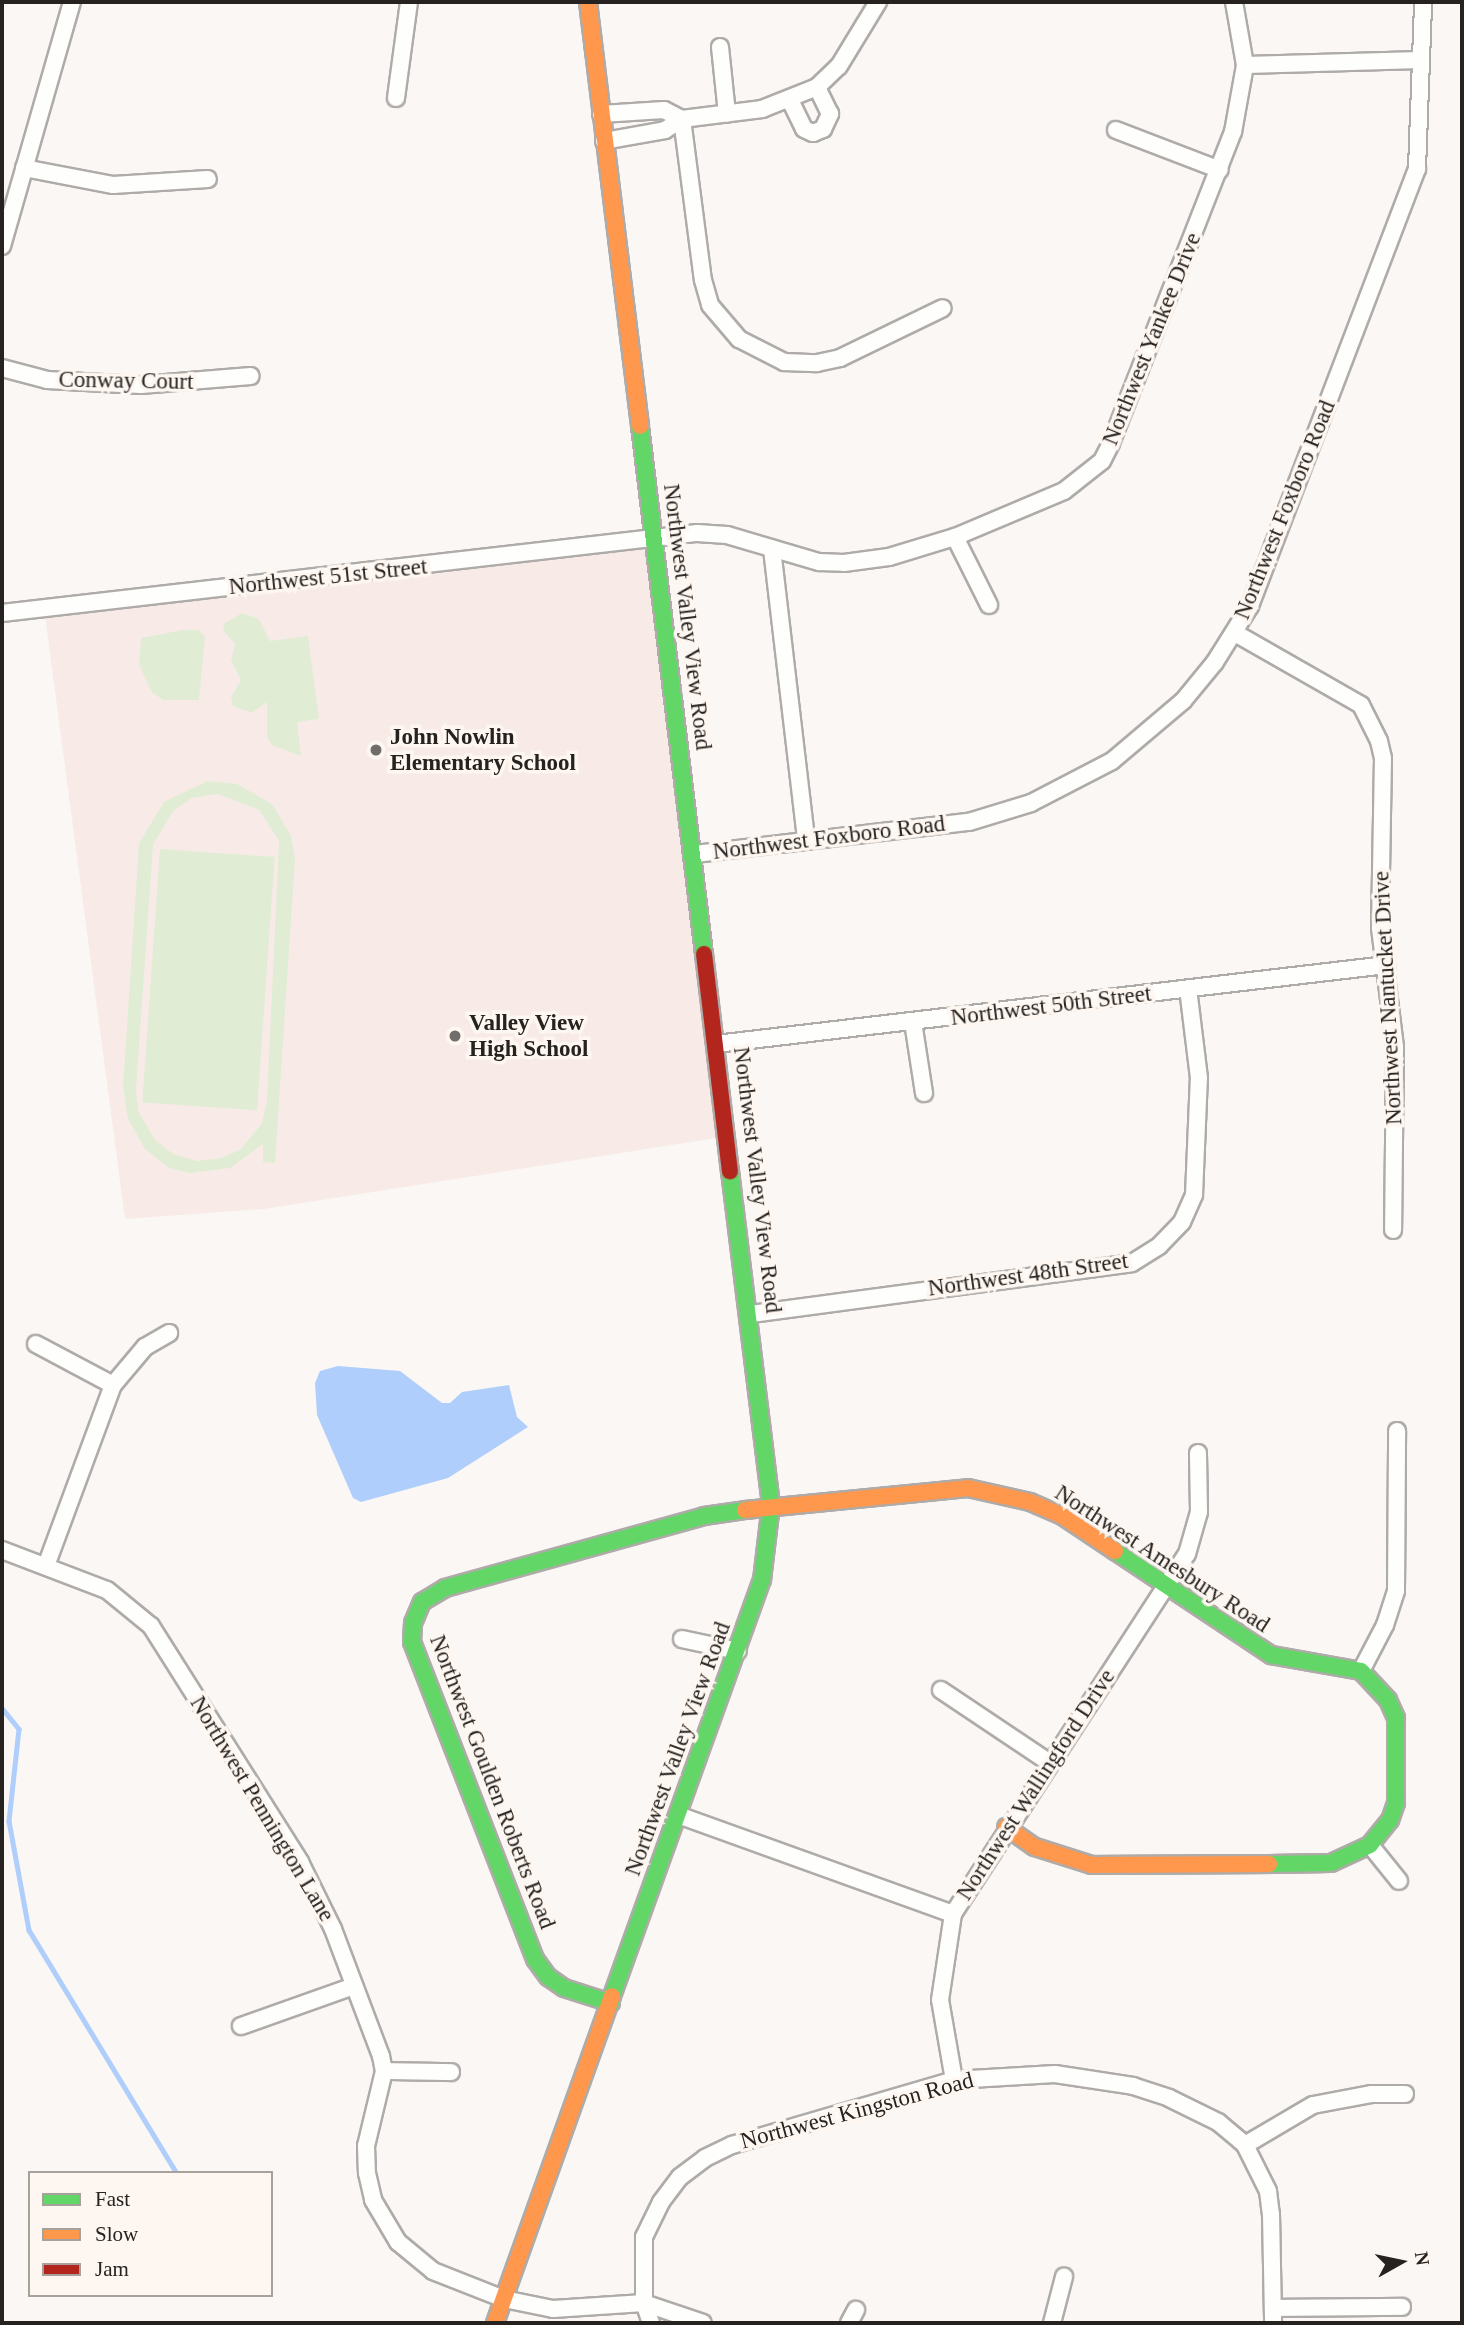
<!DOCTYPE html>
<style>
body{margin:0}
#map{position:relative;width:1464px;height:2325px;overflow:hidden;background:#faf7f4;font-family:Georgia,serif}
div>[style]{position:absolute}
.industrial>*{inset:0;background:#f8ebe7}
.green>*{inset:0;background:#e0edd4;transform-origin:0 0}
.water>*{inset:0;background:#b0cefc}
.stream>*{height:4.5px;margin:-2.25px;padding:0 2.25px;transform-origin:2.25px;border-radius:2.25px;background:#b0cefc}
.roads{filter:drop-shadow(2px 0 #aeaba9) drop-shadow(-2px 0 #aeaba9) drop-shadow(0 2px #aeaba9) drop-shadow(0 -2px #aeaba9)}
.street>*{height:16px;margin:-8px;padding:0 8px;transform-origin:8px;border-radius:8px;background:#fefefd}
.fast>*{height:16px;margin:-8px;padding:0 8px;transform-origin:8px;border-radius:8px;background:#63d668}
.slow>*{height:16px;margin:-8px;padding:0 8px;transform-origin:8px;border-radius:8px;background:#ff974d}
.jam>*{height:16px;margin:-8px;padding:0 8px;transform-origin:8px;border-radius:8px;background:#b3261e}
.dots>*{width:19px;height:19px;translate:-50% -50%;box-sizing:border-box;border:4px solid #fef6f0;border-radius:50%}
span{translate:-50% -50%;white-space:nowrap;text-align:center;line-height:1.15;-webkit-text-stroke:7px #fef6f0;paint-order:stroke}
.street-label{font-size:23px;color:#25221f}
.poi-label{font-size:23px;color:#25221f;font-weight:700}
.left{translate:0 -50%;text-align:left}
.frame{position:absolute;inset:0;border:4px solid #25221f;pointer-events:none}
.legend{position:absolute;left:28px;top:2171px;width:245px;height:126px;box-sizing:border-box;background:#fef6f0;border:2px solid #a7a19c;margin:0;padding:9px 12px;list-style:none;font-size:21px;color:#25221f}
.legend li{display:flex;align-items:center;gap:14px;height:35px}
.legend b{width:35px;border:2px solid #a7a19c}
.north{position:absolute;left:1366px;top:2227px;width:70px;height:70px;-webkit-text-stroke:5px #fef6f0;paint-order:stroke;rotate:81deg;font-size:19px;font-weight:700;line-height:28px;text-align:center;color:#25221f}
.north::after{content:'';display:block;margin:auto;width:24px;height:32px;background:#25221f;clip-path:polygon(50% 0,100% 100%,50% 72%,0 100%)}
</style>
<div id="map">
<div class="industrial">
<div style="clip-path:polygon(653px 538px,729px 1136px,264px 1209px,125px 1219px,44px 608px)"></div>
</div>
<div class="green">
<div style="clip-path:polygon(242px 613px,259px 619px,270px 641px,308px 636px,319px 719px,297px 722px,301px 756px,272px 745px,267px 737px,267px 702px,252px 713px,233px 706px,231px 697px,241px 680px,231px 661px,235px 644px,223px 630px,225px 623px)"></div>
<div style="clip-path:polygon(183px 630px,199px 630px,205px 637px,199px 700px,163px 700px,152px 692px,139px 665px,141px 638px)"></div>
<div style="clip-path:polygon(evenodd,207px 781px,237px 784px,272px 804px,291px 836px,295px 859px,275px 1163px,263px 1162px,263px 1144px,230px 1168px,190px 1173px,169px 1168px,145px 1149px,128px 1119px,123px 1087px,139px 843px,164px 802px,207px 781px,218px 794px,259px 810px,279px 841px,267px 1101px,262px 1123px,241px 1149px,222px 1158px,197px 1161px,173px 1154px,155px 1140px,138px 1111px,136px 1089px,153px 845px,173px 811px,192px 798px,218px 794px)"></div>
<div style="left:160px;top:849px;width:115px;height:254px;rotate:4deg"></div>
</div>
<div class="water">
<div style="clip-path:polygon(338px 1366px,400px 1371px,442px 1403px,450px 1403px,462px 1392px,509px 1385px,517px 1417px,528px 1427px,448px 1478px,361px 1502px,353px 1498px,317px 1415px,315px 1383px,320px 1371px)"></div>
</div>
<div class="stream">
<div style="left:2px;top:1708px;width:27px;rotate:51deg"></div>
<div style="left:19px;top:1729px;width:93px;rotate:96.2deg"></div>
<div style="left:9px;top:1821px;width:111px;rotate:79.6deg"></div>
<div style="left:29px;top:1930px;width:285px;rotate:58.7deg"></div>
</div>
<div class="roads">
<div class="street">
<div style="left:720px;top:47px;width:67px;rotate:84deg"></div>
<div style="left:1245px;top:65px;width:176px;rotate:-1.6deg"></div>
<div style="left:396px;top:98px;width:97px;rotate:-82.3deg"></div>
<div style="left:790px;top:100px;width:32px;rotate:64deg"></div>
<div style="left:804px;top:129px;width:10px;rotate:24deg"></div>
<div style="left:813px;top:133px;width:11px;rotate:-22deg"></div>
<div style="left:823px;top:129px;width:17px;rotate:-65deg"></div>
<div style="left:830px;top:114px;width:30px;rotate:-116deg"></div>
<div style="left:601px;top:114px;width:63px;rotate:-3.6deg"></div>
<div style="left:664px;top:110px;width:20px;rotate:27deg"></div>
<div style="left:682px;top:119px;width:162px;rotate:82.6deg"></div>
<div style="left:703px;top:280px;width:26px;rotate:74deg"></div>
<div style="left:710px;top:305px;width:45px;rotate:49.5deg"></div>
<div style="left:739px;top:339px;width:51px;rotate:27.1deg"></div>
<div style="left:784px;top:362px;width:33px;rotate:2deg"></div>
<div style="left:817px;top:363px;width:24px;rotate:-12deg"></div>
<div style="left:840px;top:358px;width:114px;rotate:-25.9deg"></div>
<div style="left:1116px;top:130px;width:111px;rotate:21deg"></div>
<div style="left:604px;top:141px;width:62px;rotate:-10.2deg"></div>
<div style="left:665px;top:130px;width:20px;rotate:-33deg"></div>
<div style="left:682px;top:119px;width:81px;rotate:-7.1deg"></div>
<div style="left:762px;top:109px;width:59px;rotate:-21.8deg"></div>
<div style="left:817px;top:87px;width:30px;rotate:-44deg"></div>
<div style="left:839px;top:66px;width:75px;rotate:-58.6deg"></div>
<div style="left:24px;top:168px;width:91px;rotate:10.8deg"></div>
<div style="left:113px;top:185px;width:95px;rotate:-3.6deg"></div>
<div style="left:2px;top:246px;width:254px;rotate:-74deg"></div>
<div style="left:2px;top:368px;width:47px;rotate:14.9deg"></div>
<div style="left:47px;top:380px;width:94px;rotate:3deg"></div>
<div style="left:141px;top:385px;width:110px;rotate:-4.7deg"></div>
<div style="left:955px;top:537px;width:76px;rotate:63.4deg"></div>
<div style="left:772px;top:549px;width:292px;rotate:83.3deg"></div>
<div style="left:2px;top:613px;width:700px;rotate:-6.57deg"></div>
<div style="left:697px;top:533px;width:30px;rotate:4deg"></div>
<div style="left:727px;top:535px;width:96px;rotate:16.4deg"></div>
<div style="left:819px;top:562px;width:25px;rotate:2deg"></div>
<div style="left:844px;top:563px;width:45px;rotate:-7.6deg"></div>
<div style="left:889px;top:557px;width:69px;rotate:-16.9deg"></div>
<div style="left:955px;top:537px;width:118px;rotate:-22.9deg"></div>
<div style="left:1064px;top:491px;width:48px;rotate:-38.3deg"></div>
<div style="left:1102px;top:461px;width:20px;rotate:-63deg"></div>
<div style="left:1111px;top:443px;width:334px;rotate:-68.6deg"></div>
<div style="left:1233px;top:132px;width:68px;rotate:-79.8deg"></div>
<div style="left:1245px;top:65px;width:64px;rotate:-99.9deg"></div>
<div style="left:1235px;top:633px;width:145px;rotate:29.7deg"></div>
<div style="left:1361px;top:705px;width:40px;rotate:63.4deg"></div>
<div style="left:1379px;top:741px;width:17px;rotate:77deg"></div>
<div style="left:1383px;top:758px;width:170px;rotate:91deg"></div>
<div style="left:1380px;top:928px;width:120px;rotate:82.8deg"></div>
<div style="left:1395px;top:1047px;width:183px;rotate:90.6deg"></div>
<div style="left:695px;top:854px;width:276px;rotate:-6.7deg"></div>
<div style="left:969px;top:822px;width:65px;rotate:-17deg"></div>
<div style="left:1031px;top:803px;width:91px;rotate:-27.4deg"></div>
<div style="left:1112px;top:761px;width:93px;rotate:-40.2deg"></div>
<div style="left:1183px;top:701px;width:50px;rotate:-50.6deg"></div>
<div style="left:1215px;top:662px;width:66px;rotate:-58deg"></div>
<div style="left:1250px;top:606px;width:468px;rotate:-69.1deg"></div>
<div style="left:1417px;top:169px;width:167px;rotate:-87.9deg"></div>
<div style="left:913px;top:1022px;width:72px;rotate:81.2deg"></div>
<div style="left:716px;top:1044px;width:675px;rotate:-6.72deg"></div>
<div style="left:751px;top:1314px;width:384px;rotate:-7.6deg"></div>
<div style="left:1132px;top:1263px;width:32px;rotate:-32deg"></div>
<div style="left:1159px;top:1246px;width:33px;rotate:-46deg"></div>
<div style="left:1182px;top:1222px;width:30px;rotate:-66deg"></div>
<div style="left:1194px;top:1195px;width:117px;rotate:-87.6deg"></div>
<div style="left:1199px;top:1078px;width:90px;rotate:-97deg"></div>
<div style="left:36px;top:1344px;width:87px;rotate:28deg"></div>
<div style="left:2px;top:1550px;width:112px;rotate:20.9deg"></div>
<div style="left:107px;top:1590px;width:57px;rotate:39.3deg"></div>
<div style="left:151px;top:1626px;width:279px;rotate:57.7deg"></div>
<div style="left:300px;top:1862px;width:75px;rotate:63.8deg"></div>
<div style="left:333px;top:1929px;width:136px;rotate:69.3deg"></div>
<div style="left:381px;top:2056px;width:15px;rotate:79deg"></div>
<div style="left:384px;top:2071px;width:77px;rotate:103.5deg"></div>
<div style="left:366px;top:2146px;width:27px;rotate:88deg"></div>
<div style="left:367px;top:2173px;width:28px;rotate:77deg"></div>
<div style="left:373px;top:2200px;width:49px;rotate:59.2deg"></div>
<div style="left:398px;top:2242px;width:45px;rotate:39.6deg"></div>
<div style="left:433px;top:2271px;width:76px;rotate:21.5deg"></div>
<div style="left:504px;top:2299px;width:50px;rotate:11.5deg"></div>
<div style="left:553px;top:2309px;width:91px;rotate:-3.8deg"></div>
<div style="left:644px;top:2303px;width:62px;rotate:18.7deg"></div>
<div style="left:46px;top:1566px;width:193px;rotate:-69.7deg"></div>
<div style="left:113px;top:1385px;width:50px;rotate:-49.9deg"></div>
<div style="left:145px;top:1347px;width:28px;rotate:-30deg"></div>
<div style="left:682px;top:1639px;width:57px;rotate:12.1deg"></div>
<div style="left:1361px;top:1671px;width:52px;rotate:-62.4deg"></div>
<div style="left:1385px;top:1625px;width:36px;rotate:-72deg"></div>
<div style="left:1396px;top:1591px;width:160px;rotate:-89.6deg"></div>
<div style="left:941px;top:1690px;width:131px;rotate:33.8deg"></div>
<div style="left:678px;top:1815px;width:292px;rotate:19.8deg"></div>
<div style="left:1370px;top:1845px;width:46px;rotate:51.1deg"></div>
<div style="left:241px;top:2026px;width:120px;rotate:-19.5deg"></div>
<div style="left:384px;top:2071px;width:67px;rotate:0.9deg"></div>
<div style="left:954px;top:2080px;width:81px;rotate:-99.9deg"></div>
<div style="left:940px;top:2000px;width:87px;rotate:-81.4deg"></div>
<div style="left:953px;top:1914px;width:429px;rotate:-57deg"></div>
<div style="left:1187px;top:1554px;width:44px;rotate:-74.1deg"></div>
<div style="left:1199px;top:1512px;width:59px;rotate:-91deg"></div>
<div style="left:1245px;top:2145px;width:79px;rotate:-30.5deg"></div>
<div style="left:1313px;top:2105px;width:60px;rotate:-10.6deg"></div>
<div style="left:1372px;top:2094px;width:33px"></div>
<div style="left:1275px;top:2308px;width:127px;rotate:-0.5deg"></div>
<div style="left:651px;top:2323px;width:21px;rotate:-109deg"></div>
<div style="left:644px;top:2303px;width:66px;rotate:-90deg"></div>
<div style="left:644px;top:2237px;width:39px;rotate:-64deg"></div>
<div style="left:661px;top:2202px;width:31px;rotate:-53deg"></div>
<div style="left:680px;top:2177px;width:31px;rotate:-37deg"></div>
<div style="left:705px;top:2158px;width:30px;rotate:-26deg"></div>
<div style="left:732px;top:2145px;width:231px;rotate:-16.3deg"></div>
<div style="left:954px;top:2080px;width:101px;rotate:-3.4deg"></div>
<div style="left:1055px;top:2074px;width:79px;rotate:8.7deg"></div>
<div style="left:1133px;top:2086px;width:38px;rotate:18deg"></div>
<div style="left:1169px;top:2098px;width:55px;rotate:26.1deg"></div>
<div style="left:1218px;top:2122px;width:35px;rotate:40deg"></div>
<div style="left:1245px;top:2145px;width:51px;rotate:63.4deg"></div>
<div style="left:1268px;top:2191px;width:23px;rotate:83deg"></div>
<div style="left:1271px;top:2214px;width:109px;rotate:88.9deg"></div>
<div style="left:849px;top:2323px;width:15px;rotate:-62deg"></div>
<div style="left:1052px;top:2323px;width:48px;rotate:-75.4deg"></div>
</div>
<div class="fast">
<div style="left:640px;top:426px;width:532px;rotate:83.09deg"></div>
<div style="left:1115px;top:1551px;width:187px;rotate:33.7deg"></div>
<div style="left:1271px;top:1655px;width:91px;rotate:10.1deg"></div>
<div style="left:1361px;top:1671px;width:40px;rotate:47deg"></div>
<div style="left:1388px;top:1700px;width:20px;rotate:66deg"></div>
<div style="left:1396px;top:1718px;width:85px;rotate:90deg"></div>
<div style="left:1396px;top:1803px;width:18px;rotate:109deg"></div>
<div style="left:1390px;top:1820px;width:32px;rotate:129deg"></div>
<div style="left:1370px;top:1845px;width:43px;rotate:155.2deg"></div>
<div style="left:1331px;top:1863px;width:62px;rotate:179.1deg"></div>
<div style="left:612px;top:1996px;width:442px;rotate:-70.2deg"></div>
<div style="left:762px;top:1580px;width:76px;rotate:-83.2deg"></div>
<div style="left:771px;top:1505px;width:337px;rotate:-97deg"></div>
<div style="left:611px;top:2003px;width:49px;rotate:-162.3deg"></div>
<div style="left:564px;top:1988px;width:19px;rotate:-145deg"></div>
<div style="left:548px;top:1977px;width:22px;rotate:-126deg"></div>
<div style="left:535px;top:1959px;width:340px;rotate:-111.2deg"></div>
<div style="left:412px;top:1642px;width:19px;rotate:-87deg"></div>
<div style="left:413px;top:1623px;width:23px;rotate:-67deg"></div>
<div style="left:422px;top:1602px;width:27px;rotate:-31deg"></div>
<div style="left:445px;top:1588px;width:269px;rotate:-15.5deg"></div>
<div style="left:704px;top:1516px;width:41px;rotate:-8.3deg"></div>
</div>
<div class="slow">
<div style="left:588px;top:2px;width:427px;rotate:83deg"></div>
<div style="left:745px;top:1510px;width:224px;rotate:-5.6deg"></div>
<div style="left:968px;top:1488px;width:64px;rotate:12.7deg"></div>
<div style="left:1030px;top:1502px;width:34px;rotate:23deg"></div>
<div style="left:1061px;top:1515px;width:65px;rotate:33.7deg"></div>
<div style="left:1006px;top:1827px;width:35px;rotate:35deg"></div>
<div style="left:1035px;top:1847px;width:60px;rotate:17.5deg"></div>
<div style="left:1092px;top:1865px;width:177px;rotate:-0.3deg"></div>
<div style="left:495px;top:2323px;width:347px;rotate:-70.3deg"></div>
</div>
<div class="jam">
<div style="left:704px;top:954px;width:219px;rotate:83.2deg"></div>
</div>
</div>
<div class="dots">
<div style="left:376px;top:750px;background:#706d6a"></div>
<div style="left:455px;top:1036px;background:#706d6a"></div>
</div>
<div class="street-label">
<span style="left:1152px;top:339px;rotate:-68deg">Northwest Yankee Drive</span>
<span style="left:126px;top:381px;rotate:1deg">Conway Court</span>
<span style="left:1285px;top:510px;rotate:-68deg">Northwest Foxboro Road</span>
<span style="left:328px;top:577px;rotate:-6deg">Northwest 51st Street</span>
<span style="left:687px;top:617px;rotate:83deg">Northwest Valley View Road</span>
<span style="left:829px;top:838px;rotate:-7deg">Northwest Foxboro Road</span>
<span style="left:1388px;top:998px;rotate:-93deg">Northwest Nantucket Drive</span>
<span style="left:1051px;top:1006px;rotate:-7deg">Northwest 50th Street</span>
<span style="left:757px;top:1180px;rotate:83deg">Northwest Valley View Road</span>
<span style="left:1028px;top:1275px;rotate:-8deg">Northwest 48th Street</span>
<span style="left:1162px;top:1559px;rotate:33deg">Northwest Amesbury Road</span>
<span style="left:678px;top:1749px;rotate:-70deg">Northwest Valley View Road</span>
<span style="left:492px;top:1782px;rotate:69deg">Northwest Goulden Roberts Road</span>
<span style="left:1036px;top:1785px;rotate:-57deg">Northwest Wallingford Drive</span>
<span style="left:262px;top:1809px;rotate:59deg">Northwest Pennington Lane</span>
<span style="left:857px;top:2111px;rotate:-15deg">Northwest Kingston Road</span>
</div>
<div class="poi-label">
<span class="left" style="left:390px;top:750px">John Nowlin<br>Elementary School</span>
<span class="left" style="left:469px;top:1036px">Valley View<br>High School</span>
</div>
<div class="frame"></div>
<ul class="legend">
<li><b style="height:9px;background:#63d668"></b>Fast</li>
<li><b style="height:9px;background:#ff974d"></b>Slow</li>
<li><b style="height:9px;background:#b3261e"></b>Jam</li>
</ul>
<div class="north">N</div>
</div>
